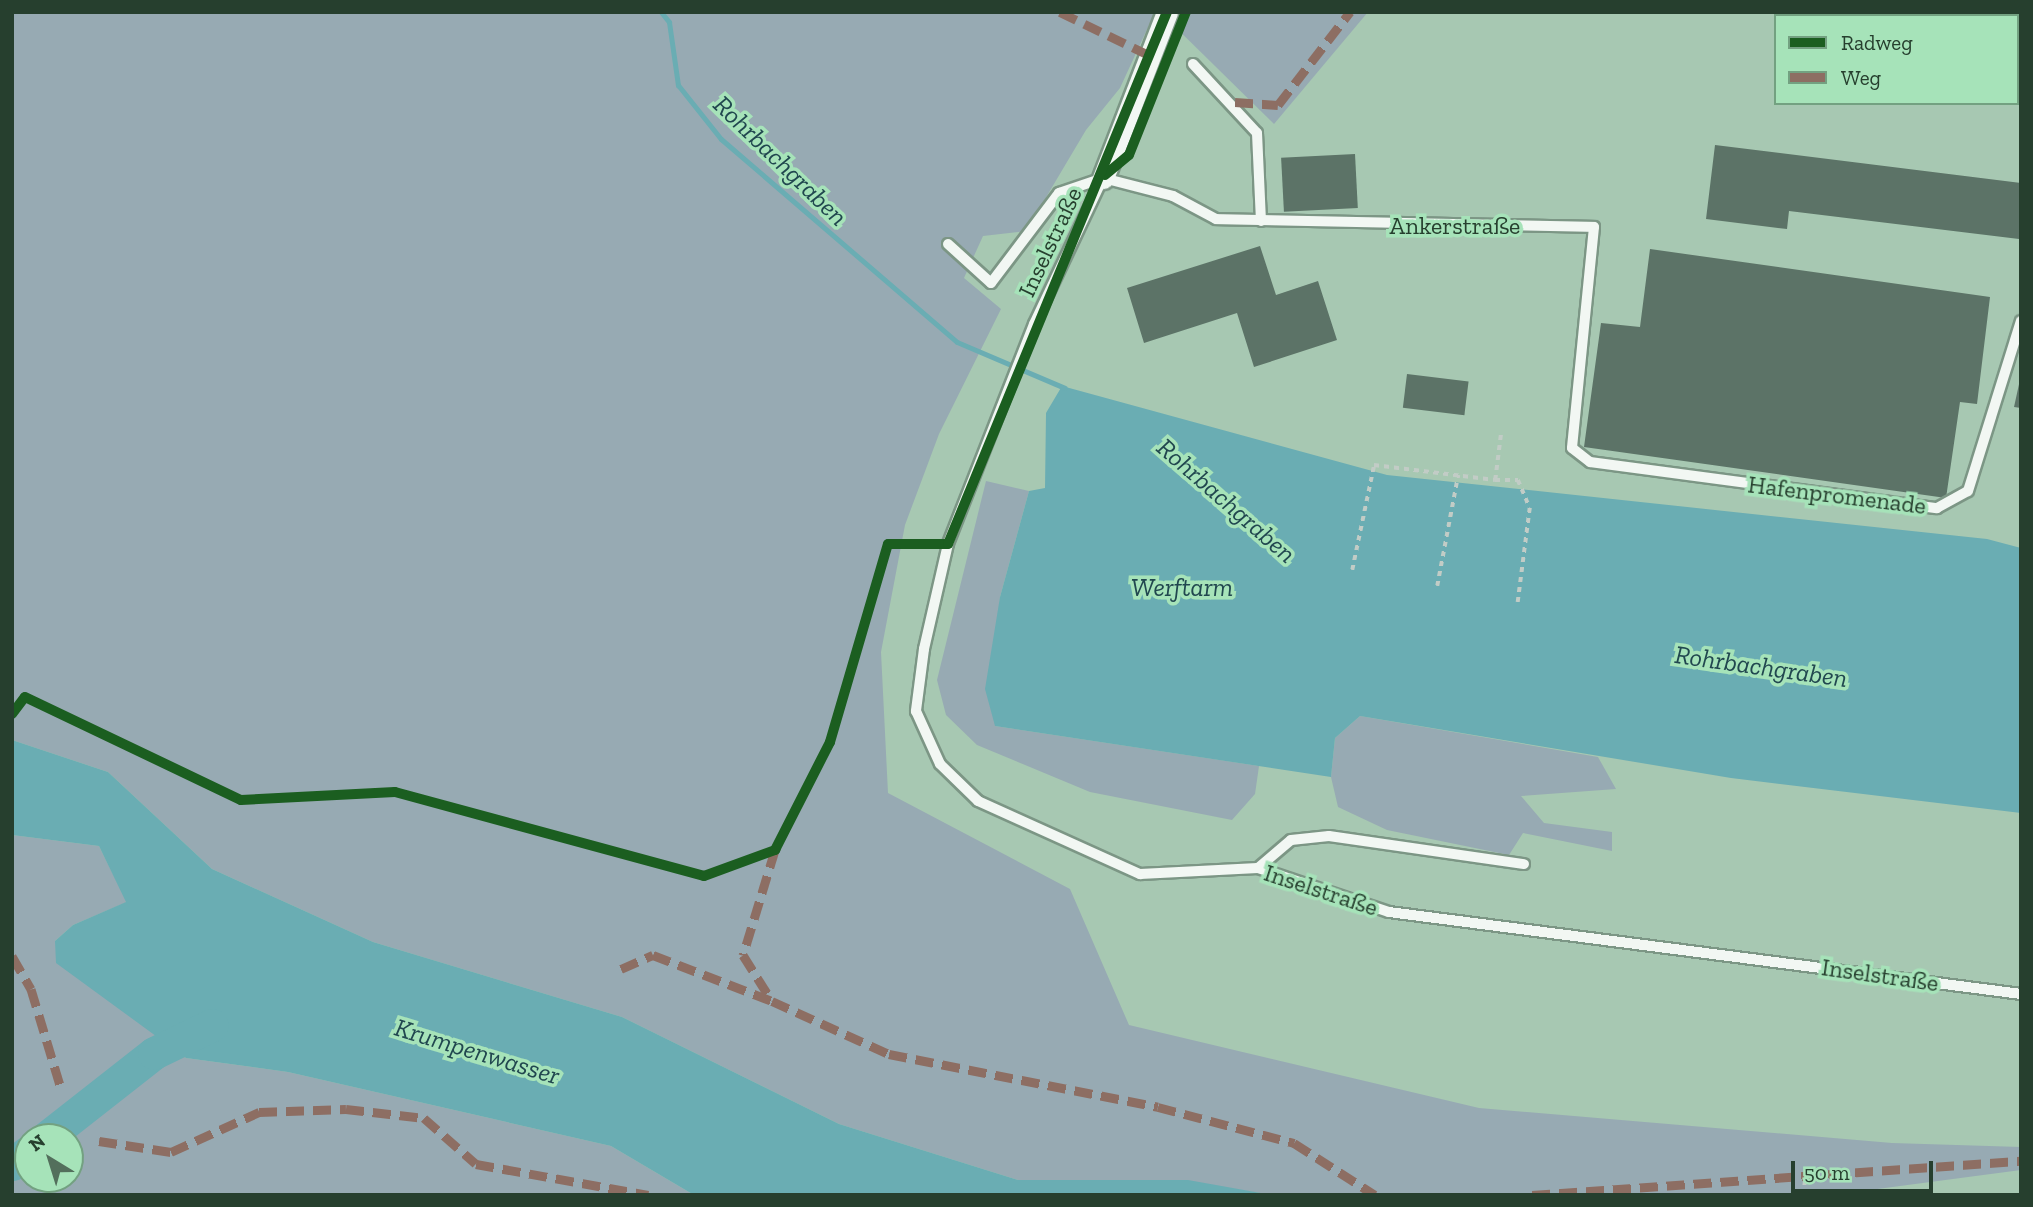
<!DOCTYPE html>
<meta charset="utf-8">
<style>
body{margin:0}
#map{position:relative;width:2033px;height:1207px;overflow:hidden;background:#a7c8b2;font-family:"Zilla Slab",serif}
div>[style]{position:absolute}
.green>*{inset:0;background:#97aab3}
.water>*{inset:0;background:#6aadb3}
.stream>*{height:5px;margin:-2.5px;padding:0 2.5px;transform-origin:2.5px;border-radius:2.5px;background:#6aadb3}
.river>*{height:33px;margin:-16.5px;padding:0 16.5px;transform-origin:16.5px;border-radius:16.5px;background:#6aadb3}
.building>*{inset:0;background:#5c7367;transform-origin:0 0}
.path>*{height:3.5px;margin-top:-1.75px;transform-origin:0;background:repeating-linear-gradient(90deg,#c2ccc6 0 5px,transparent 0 10px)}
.roads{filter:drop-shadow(2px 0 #7c9685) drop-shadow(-2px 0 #7c9685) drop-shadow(0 2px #7c9685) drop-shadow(0 -2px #7c9685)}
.lane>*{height:10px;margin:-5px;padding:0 5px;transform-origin:5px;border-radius:5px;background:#f2f7f3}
.street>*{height:21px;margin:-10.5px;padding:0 10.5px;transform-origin:10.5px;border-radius:10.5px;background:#f2f7f3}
.quiet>*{height:9px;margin-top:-4.5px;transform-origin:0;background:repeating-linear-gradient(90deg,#8d6e63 0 18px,transparent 0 27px)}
.cycleway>*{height:10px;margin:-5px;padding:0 5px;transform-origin:5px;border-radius:5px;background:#1b5e20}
span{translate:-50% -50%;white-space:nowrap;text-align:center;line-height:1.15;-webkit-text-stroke:7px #a6e3b9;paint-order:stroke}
.street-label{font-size:24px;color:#263f2e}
.water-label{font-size:26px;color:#21474f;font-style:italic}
.frame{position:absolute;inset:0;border:14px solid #263f2e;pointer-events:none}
.legend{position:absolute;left:1774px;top:14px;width:245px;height:91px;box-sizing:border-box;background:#a6e3b9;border:2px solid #73a181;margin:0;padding:9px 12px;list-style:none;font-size:21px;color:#263f2e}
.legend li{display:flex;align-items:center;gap:14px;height:35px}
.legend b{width:35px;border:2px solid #73a181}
.north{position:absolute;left:14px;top:1123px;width:70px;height:70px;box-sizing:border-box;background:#a6e3b9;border:2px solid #73a181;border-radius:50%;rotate:322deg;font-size:19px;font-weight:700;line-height:28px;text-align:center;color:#263f2e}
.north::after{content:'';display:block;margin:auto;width:24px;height:32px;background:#536f5c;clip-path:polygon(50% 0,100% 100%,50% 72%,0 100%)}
.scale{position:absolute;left:1791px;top:1161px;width:142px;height:32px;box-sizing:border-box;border:4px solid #263f2e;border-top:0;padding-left:9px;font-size:21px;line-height:24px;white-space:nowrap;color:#263f2e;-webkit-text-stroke:5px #a6e3b9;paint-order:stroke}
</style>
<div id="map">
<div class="green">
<div style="clip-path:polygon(12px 12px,1155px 12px,1120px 88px,1086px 130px,1026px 231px,983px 236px,964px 278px,1001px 309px,939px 434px,905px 525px,881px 652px,888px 793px,1070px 889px,1129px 1025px,1479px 1108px,1892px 1143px,2021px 1147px,2021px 1170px,1832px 1195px,1272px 1195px,1185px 1181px,1018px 1180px,839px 1124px,622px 1017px,373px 942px,212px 869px,108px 772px,12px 740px)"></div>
<div style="clip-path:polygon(1160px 12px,1368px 12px,1274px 124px)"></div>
<div style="clip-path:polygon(986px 481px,1029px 491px,1000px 597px,995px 726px,1259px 766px,1255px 794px,1232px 820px,1090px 792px,977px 745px,946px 715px,937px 680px)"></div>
<div style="clip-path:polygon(1360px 716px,1598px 757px,1616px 789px,1521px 796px,1544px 823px,1612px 832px,1612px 851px,1523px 833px,1509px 855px,1387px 830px,1338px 807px,1331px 777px,1335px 738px)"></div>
<div style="clip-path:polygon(evenodd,12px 835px,99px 846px,127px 902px,73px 925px,55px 941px,186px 1058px,288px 1072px,611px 1146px,694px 1195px,12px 1195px,12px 835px,28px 1137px,70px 1137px,70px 1179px,28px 1179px,28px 1137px)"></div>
</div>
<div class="water">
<div style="clip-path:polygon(1062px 386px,1387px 475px,1987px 539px,2021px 548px,2021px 813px,1731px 778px,1360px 716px,1335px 738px,1331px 777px,995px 726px,985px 689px,1000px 597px,1029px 491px,1045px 488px,1046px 413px)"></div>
<div style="clip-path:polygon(12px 740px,108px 772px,212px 869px,373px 942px,622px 1017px,839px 1124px,1018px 1180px,1188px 1180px,1272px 1195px,694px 1195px,611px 1146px,288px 1072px,186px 1058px,56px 963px,55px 941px,73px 925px,126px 902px,99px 846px,12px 835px)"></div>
</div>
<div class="stream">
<div style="left:661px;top:12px;width:13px;rotate:51deg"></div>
<div style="left:669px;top:22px;width:64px;rotate:81.9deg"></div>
<div style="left:678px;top:85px;width:69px;rotate:51.5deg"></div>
<div style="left:721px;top:139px;width:311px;rotate:40.7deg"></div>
<div style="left:957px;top:342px;width:117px;rotate:23.1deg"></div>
</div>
<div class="river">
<div style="left:47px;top:1137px;width:136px;rotate:-38.1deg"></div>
<div style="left:154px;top:1053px;width:64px;rotate:-25.8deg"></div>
<div style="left:12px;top:1164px;width:20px;rotate:-37deg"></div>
</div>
<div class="building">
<div style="clip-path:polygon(1715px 145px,2021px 183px,2019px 239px,1789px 211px,1787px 229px,1706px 219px)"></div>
<div style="left:1355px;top:154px;width:54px;height:74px;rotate:87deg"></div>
<div style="clip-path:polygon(1260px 246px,1276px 295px,1318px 281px,1337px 340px,1254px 367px,1237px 313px,1144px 343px,1127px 288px)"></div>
<div style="clip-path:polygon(1650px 249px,1990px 297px,1977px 404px,1960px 402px,1946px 498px,1584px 447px,1601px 323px,1640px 327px)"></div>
<div style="left:1407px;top:374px;width:62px;height:34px;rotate:7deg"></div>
<div style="clip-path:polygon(2021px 375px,2021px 408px,2014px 407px)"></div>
</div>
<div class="path">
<div style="left:1495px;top:480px;width:23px"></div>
<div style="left:1518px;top:480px;width:30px;rotate:67deg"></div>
<div style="left:1530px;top:508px;width:95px;rotate:97.3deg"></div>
<div style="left:1352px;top:570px;width:107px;rotate:-78.2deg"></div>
<div style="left:1374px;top:465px;width:122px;rotate:7.1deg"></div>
<div style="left:1495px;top:480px;width:48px;rotate:-82.9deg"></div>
<div style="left:1437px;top:586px;width:113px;rotate:-79.3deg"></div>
<div style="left:1803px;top:1195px;width:17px;rotate:-83deg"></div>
</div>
<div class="roads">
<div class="lane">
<div style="left:1193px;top:64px;width:94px;rotate:47.2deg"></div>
<div style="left:1257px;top:133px;width:88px;rotate:87.4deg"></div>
<div style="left:1103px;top:178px;width:161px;rotate:115.3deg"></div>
<div style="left:1034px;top:324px;width:236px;rotate:111.4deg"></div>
<div style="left:948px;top:544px;width:108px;rotate:102.9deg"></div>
<div style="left:924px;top:649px;width:63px;rotate:97.4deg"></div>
<div style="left:916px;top:711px;width:58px;rotate:65.6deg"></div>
<div style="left:940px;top:764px;width:53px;rotate:44.2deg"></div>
<div style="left:978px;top:801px;width:178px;rotate:24.3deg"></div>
<div style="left:1140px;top:874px;width:118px;rotate:-2.9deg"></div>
<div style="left:1258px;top:868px;width:138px;rotate:18.6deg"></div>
<div style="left:1389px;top:912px;width:637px;rotate:7.39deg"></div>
<div style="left:948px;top:244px;width:58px;rotate:42.2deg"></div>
<div style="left:991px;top:283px;width:113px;rotate:-52.9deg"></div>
<div style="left:1059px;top:193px;width:46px;rotate:-18.8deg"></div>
<div style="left:1103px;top:178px;width:72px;rotate:14.4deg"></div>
<div style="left:1173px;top:196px;width:49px;rotate:28.1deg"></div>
<div style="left:1216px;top:219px;width:378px;rotate:1.2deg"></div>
<div style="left:1594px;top:227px;width:222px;rotate:95.7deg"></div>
<div style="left:1572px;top:448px;width:23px;rotate:38deg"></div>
<div style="left:1590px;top:462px;width:350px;rotate:7.6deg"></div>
<div style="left:1937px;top:508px;width:35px;rotate:-29deg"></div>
<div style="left:1968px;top:491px;width:178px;rotate:-72.7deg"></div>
<div style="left:1258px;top:868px;width:43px;rotate:-40.3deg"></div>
<div style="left:1291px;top:840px;width:38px;rotate:-6deg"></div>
<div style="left:1329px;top:836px;width:197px;rotate:8.2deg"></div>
</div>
<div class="street">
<div style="left:1103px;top:178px;width:178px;rotate:-68.9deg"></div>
</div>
</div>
<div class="quiet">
<div style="left:1060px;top:12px;width:101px;rotate:25.8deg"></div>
<div style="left:1235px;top:102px;width:43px;rotate:4deg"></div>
<div style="left:1278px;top:105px;width:118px;rotate:-52.3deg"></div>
<div style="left:775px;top:850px;width:110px;rotate:106.9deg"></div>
<div style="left:743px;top:955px;width:54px;rotate:57.8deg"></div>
<div style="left:772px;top:1001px;width:128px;rotate:24.4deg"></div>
<div style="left:889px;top:1054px;width:274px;rotate:11.1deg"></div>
<div style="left:1158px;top:1107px;width:141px;rotate:14.8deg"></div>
<div style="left:1294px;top:1143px;width:96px;rotate:32.7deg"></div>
<div style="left:12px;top:956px;width:38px;rotate:60deg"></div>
<div style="left:31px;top:989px;width:100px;rotate:73.2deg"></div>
<div style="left:621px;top:969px;width:35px;rotate:-24deg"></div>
<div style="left:653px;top:955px;width:128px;rotate:21.1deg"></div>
<div style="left:99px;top:1141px;width:73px;rotate:8.7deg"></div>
<div style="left:171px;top:1152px;width:97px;rotate:-24.4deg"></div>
<div style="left:259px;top:1112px;width:87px;rotate:-2deg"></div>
<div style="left:346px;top:1109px;width:79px;rotate:6.6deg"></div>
<div style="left:424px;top:1118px;width:69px;rotate:41.5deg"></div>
<div style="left:476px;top:1164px;width:175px;rotate:10.2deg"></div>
<div style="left:1532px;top:1195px;width:490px;rotate:-4deg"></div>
</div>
<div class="cycleway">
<div style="left:1105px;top:175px;width:31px;rotate:-40deg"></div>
<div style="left:1129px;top:155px;width:154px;rotate:-68.3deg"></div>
<div style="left:12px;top:714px;width:21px;rotate:-53deg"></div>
<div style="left:25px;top:697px;width:239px;rotate:25.5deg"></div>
<div style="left:241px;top:800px;width:154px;rotate:-3deg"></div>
<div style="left:395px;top:792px;width:320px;rotate:15.2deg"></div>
<div style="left:704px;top:876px;width:76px;rotate:-20.1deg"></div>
<div style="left:775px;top:850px;width:121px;rotate:-63deg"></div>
<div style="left:830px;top:742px;width:206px;rotate:-73.7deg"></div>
<div style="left:888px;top:544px;width:60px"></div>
<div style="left:948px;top:544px;width:575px;rotate:-67.63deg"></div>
</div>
<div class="street-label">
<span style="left:1455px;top:226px">Ankerstraße</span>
<span style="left:1050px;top:242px;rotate:-65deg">Inselstraße</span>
<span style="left:1837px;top:495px;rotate:7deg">Hafenpromenade</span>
<span style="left:1321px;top:890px;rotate:18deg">Inselstraße</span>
<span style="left:1880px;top:975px;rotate:8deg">Inselstraße</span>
</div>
<div class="water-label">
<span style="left:780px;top:161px;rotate:44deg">Rohrbachgraben</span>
<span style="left:1226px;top:501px;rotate:41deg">Rohrbachgraben</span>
<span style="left:1182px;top:588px">Werftarm</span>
<span style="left:1761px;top:667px;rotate:8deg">Rohrbachgraben</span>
<span style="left:477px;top:1052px;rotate:17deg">Krumpenwasser</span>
</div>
<div class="frame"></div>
<ul class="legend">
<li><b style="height:9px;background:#1b5e20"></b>Radweg</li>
<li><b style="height:9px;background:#8d6e63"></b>Weg</li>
</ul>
<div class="north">N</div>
<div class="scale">50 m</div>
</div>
